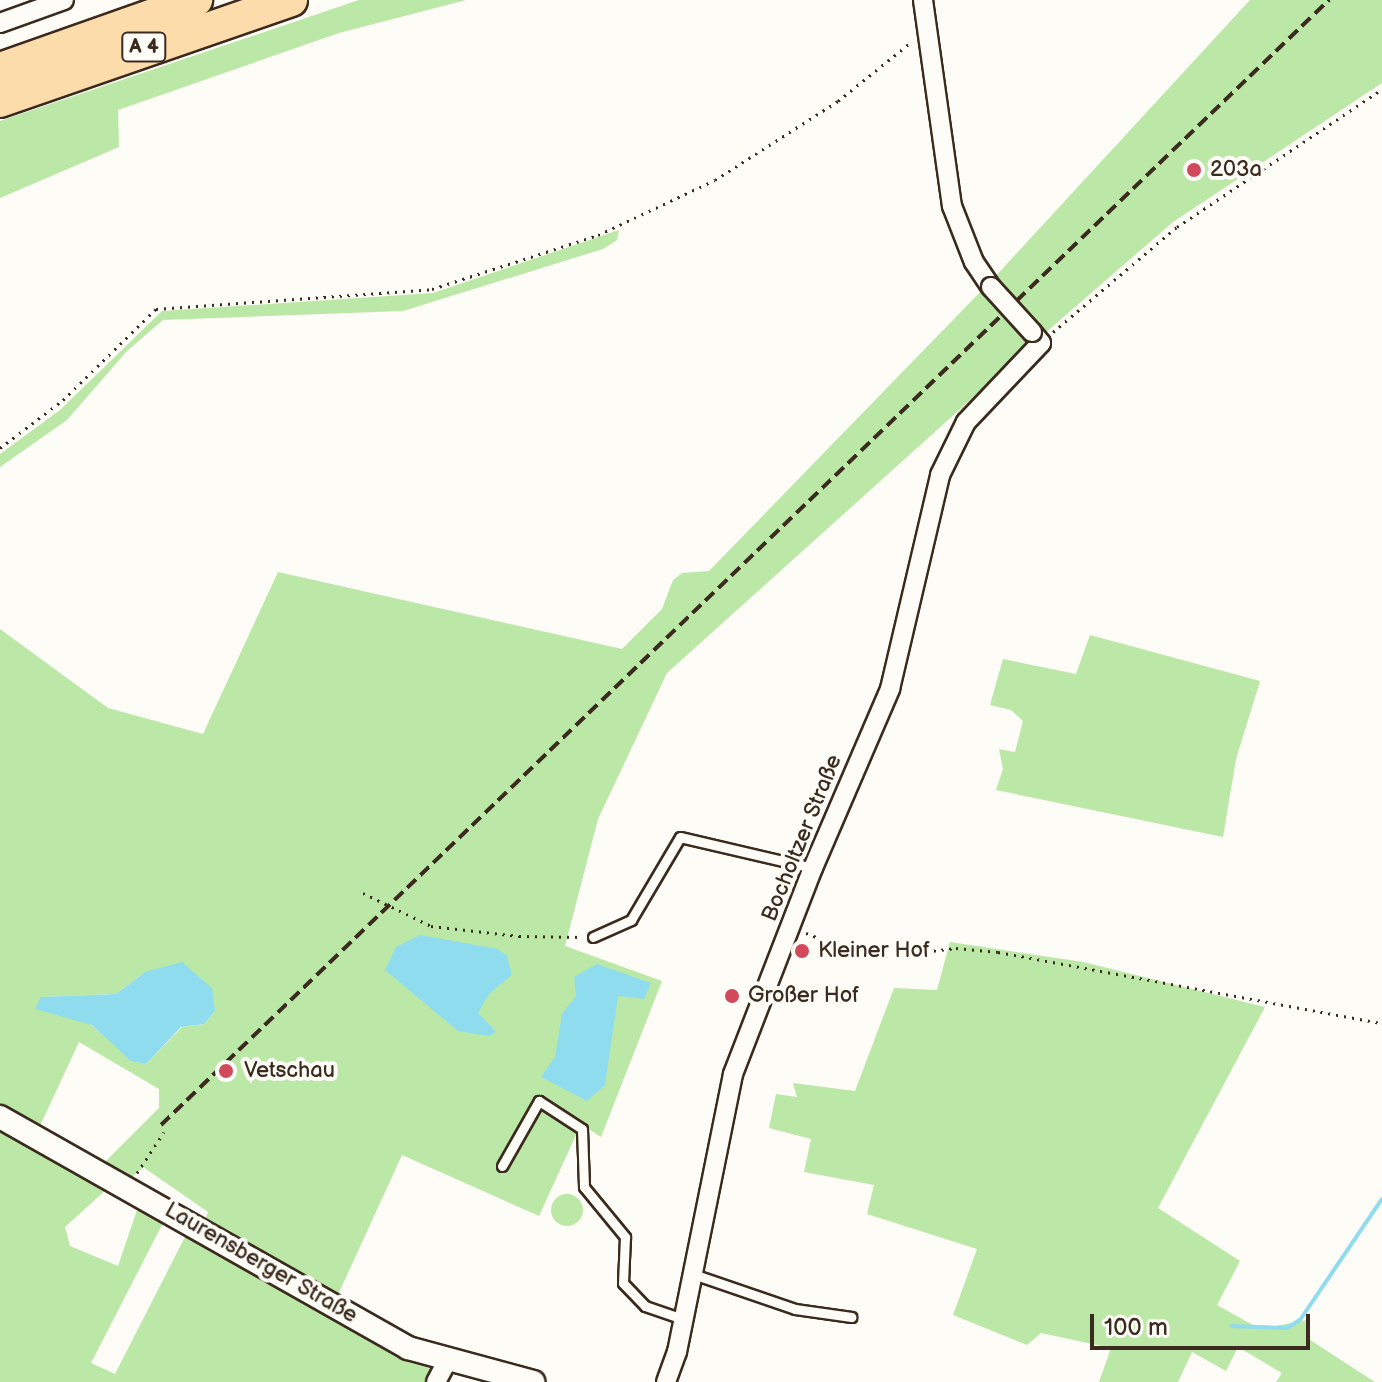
<!DOCTYPE html>
<meta charset="utf-8">
<style>
body{margin:0}
#map{position:relative;width:1382px;height:1382px;overflow:hidden;background:#fdfcf7;font-family:"Balsamiq Sans",sans-serif}
div>[style]{position:absolute}
.green>*{inset:0;background:#bbe8a6}
.round{border-radius:50%}
.water>*{inset:0;background:#8fdcef}
.stream>*{height:4px;margin:-2px;padding:0 2px;transform-origin:2px;border-radius:2px;background:#8fdcef}
.path>*{height:3px;margin-top:-1.5px;transform-origin:0;background:repeating-linear-gradient(90deg,#3b2a1e 0 2px,transparent 0 8px)}
.roads{filter:drop-shadow(2px 0 #3b2a1e) drop-shadow(-2px 0 #3b2a1e) drop-shadow(0 2px #3b2a1e) drop-shadow(0 -2px #3b2a1e)}
.service>*{height:9px;margin:-4.5px;padding:0 4.5px;transform-origin:4.5px;border-radius:4.5px;background:#fdfcf7}
.minor>*{height:18px;margin:-9px;padding:0 9px;transform-origin:9px;border-radius:9px;background:#fdfcf7}
.tertiary>*{height:22px;margin:-11px;padding:0 11px;transform-origin:11px;border-radius:11px;background:#fdfcf7}
.motorway>*{height:32px;margin:-16px;padding:0 16px;transform-origin:16px;border-radius:16px;background:#fddcac}
.rail>*{height:4px;margin-top:-2px;transform-origin:0;background:repeating-linear-gradient(90deg,#3b2a1e 0 12px,transparent 0 18px)}
.bridges{filter:drop-shadow(2px 0 #3b2a1e) drop-shadow(-2px 0 #3b2a1e) drop-shadow(0 2px #3b2a1e) drop-shadow(0 -2px #3b2a1e)}
.minor-bridge>*{height:18px;margin:-9px;padding:0 9px;transform-origin:9px;border-radius:9px;background:#fdfcf7}
.dots>*{width:22px;height:22px;translate:-50% -50%;box-sizing:border-box;border:4px solid #fdfcf7;border-radius:50%}
span{translate:-50% -50%;white-space:nowrap;text-align:center;line-height:1.15;-webkit-text-stroke:8px #fdfcf7;paint-order:stroke}
.shield-label span{padding:2px 6px;background:#fdfcf7;border:2px solid;border-radius:6px;-webkit-text-stroke-width:0}
.shield-label{font-size:20px;color:#3b2a1e;font-weight:700}
.poi-label{font-size:22px;color:#3b2a1e}
.left{translate:0 -50%;text-align:left}
.street-label{font-size:22px;color:#3b2a1e}
.scale{position:absolute;left:1090px;top:1314px;width:220px;height:36px;box-sizing:border-box;border:4px solid #3b2a1e;border-top:0;padding-left:10px;font-size:24px;line-height:28px;white-space:nowrap;color:#3b2a1e;-webkit-text-stroke:6px #fdfcf7;paint-order:stroke}
</style>
<div id="map">
<div class="green">
<div style="clip-path:polygon(359px 0,466px 0,339px 33px,118px 110px,119px 147px,0 198px,0 121px)"></div>
<div style="clip-path:polygon(1250px 0,1382px 0,1382px 83px,1173px 222px,1044px 334px,993px 279px)"></div>
<div style="clip-path:polygon(619px 230px,617px 240px,603px 249px,403px 311px,163px 320px,127px 351px,67px 420px,0 467px,0 454px,60px 410px,162px 311px,433px 293px)"></div>
<div style="clip-path:polygon(evenodd,987px 285px,1037px 340px,667px 673px,598px 819px,565px 946px,662px 981px,601px 1137px,581px 1124px,539px 1216px,402px 1155px,336px 1299px,206px 1218px,208px 1212px,143px 1167px,131px 1178px,103px 1164px,159px 1108px,159px 1089px,79px 1042px,38px 1130px,0 1109px,0 629px,108px 708px,203px 734px,278px 572px,622px 649px,662px 609px,673px 580px,682px 573px,709px 571px,987px 285px,145px 972px,215px 1011px,204px 1024px,182px 1027px,146px 1064px,131px 1060px,92px 1025px,41px 997px,116px 994px,145px 972px)"></div>
<div style="clip-path:polygon(1090px 635px,1260px 681px,1236px 759px,1223px 837px,996px 790px,1003px 769px,999px 749px,1015px 752px,1023px 721px,1011px 710px,990px 705px,1003px 659px,1076px 674px)"></div>
<div style="clip-path:polygon(950px 942px,1083px 962px,1265px 1007px,1158px 1208px,1240px 1261px,1217px 1305px,1260px 1329px,1307px 1320px,1307px 1338px,1375px 1382px,1276px 1382px,1282px 1373px,1238px 1347px,1226px 1371px,1192px 1352px,1178px 1382px,1099px 1382px,1111px 1348px,1041px 1333px,1027px 1345px,953px 1315px,977px 1249px,867px 1214px,874px 1185px,804px 1172px,811px 1139px,769px 1128px,776px 1094px,797px 1097px,793px 1083px,855px 1091px,894px 988px,937px 990px)"></div>
<div style="clip-path:polygon(0 1128px,108px 1188px,65px 1227px,70px 1246px,118px 1266px,139px 1204px,165px 1219px,91px 1363px,115px 1374px,188px 1231px,388px 1351px,433px 1366px,427px 1382px,0 1382px)"></div>
<div class="round" style="left:551px;top:1194px;width:32px;height:32px"></div>
</div>
<div class="water">
<div style="clip-path:polygon(420px 935px,498px 949px,507px 956px,512px 975px,489px 994px,478px 1013px,496px 1032px,489px 1036px,458px 1031px,385px 970px,396px 947px)"></div>
<div style="clip-path:polygon(182px 962px,212px 988px,215px 1011px,204px 1024px,181px 1027px,146px 1064px,131px 1061px,92px 1025px,35px 1009px,41px 997px,116px 994px,145px 972px)"></div>
<div style="clip-path:polygon(597px 964px,651px 983px,644px 999px,618px 996px,605px 1085px,587px 1101px,541px 1077px,555px 1057px,562px 1014px,576px 996px,574px 977px)"></div>
</div>
<div class="stream">
<div style="left:1232px;top:1326px;width:55px;rotate:2.1deg"></div>
<div style="left:1287px;top:1328px;width:15px;rotate:-32deg"></div>
<div style="left:1300px;top:1320px;width:146px;rotate:-55.9deg"></div>
</div>
<div class="path">
<div style="left:1053px;top:332px;width:162px;rotate:-40.3deg"></div>
<div style="left:1177px;top:227px;width:247px;rotate:-33.9deg"></div>
<div style="left:0;top:448px;width:79px;rotate:-37.3deg"></div>
<div style="left:63px;top:400px;width:130px;rotate:-44.4deg"></div>
<div style="left:156px;top:309px;width:277px;rotate:-4.1deg"></div>
<div style="left:432px;top:289px;width:175px;rotate:-18deg"></div>
<div style="left:598px;top:235px;width:129px;rotate:-25.2deg"></div>
<div style="left:715px;top:180px;width:146px;rotate:-32.7deg"></div>
<div style="left:838px;top:101px;width:94px;rotate:-38.9deg"></div>
<div style="left:363px;top:893px;width:76px;rotate:25.9deg"></div>
<div style="left:431px;top:926px;width:89px;rotate:6.5deg"></div>
<div style="left:519px;top:936px;width:64px;rotate:0.9deg"></div>
<div style="left:806px;top:933px;width:69px;rotate:21.3deg"></div>
<div style="left:870px;top:958px;width:87px;rotate:-6.6deg"></div>
<div style="left:956px;top:948px;width:42px;rotate:5.4deg"></div>
<div style="left:998px;top:952px;width:391px;rotate:10.5deg"></div>
<div style="left:137px;top:1173px;width:49px;rotate:-56.6deg"></div>
</div>
<div class="roads">
<div class="service">
<div style="left:593px;top:937px;width:42px;rotate:-24.1deg"></div>
<div style="left:631px;top:920px;width:96px;rotate:-59.4deg"></div>
<div style="left:680px;top:837px;width:137px;rotate:13.1deg"></div>
<div style="left:502px;top:1166px;width:75px;rotate:-60.4deg"></div>
<div style="left:539px;top:1101px;width:51px;rotate:33.1deg"></div>
<div style="left:582px;top:1129px;width:58px;rotate:88deg"></div>
<div style="left:584px;top:1187px;width:65px;rotate:50.6deg"></div>
<div style="left:625px;top:1237px;width:46px;rotate:92.5deg"></div>
<div style="left:623px;top:1283px;width:32px;rotate:46deg"></div>
<div style="left:645px;top:1306px;width:40px;rotate:18.9deg"></div>
<div style="left:693px;top:1274px;width:108px;rotate:18.9deg"></div>
<div style="left:795px;top:1309px;width:57px;rotate:8.1deg"></div>
</div>
<div class="minor">
<div style="left:923px;top:0;width:208px;rotate:82deg"></div>
<div style="left:952px;top:206px;width:60px;rotate:68.6deg"></div>
<div style="left:974px;top:262px;width:30px;rotate:56deg"></div>
<div style="left:0;top:23px;width:68px;rotate:-19.8deg"></div>
<div style="left:436px;top:1382px;width:27px;rotate:-62deg"></div>
<div style="left:666px;top:1382px;width:32px;rotate:-70deg"></div>
<div style="left:677px;top:1352px;width:284px;rotate:-78.6deg"></div>
<div style="left:733px;top:1074px;width:221px;rotate:-68.8deg"></div>
<div style="left:813px;top:868px;width:195px;rotate:-66.7deg"></div>
<div style="left:890px;top:689px;width:220px;rotate:-76.8deg"></div>
<div style="left:940px;top:475px;width:59px;rotate:-63.9deg"></div>
<div style="left:966px;top:422px;width:109px;rotate:-46.5deg"></div>
<div style="left:1041px;top:343px;width:14px;rotate:-129deg"></div>
</div>
<div class="tertiary">
<div style="left:0;top:1117px;width:469px;rotate:29.5deg"></div>
<div style="left:408px;top:1348px;width:130px;rotate:15.2deg"></div>
</div>
<div class="motorway">
<div style="left:0;top:69px;width:208px;rotate:-19.4deg"></div>
<div style="left:0;top:101px;width:308px;rotate:-19.1deg"></div>
</div>
</div>
<div class="rail">
<div style="left:161px;top:1125px;width:1622px;rotate:-43.93deg"></div>
</div>
<div class="bridges">
<div class="minor-bridge">
<div style="left:991px;top:287px;width:61px;rotate:47.7deg"></div>
</div>
</div>
<div class="dots">
<div style="left:1194px;top:170px;background:#d1495b"></div>
<div style="left:802px;top:951px;background:#d1495b"></div>
<div style="left:732px;top:996px;background:#d1495b"></div>
<div style="left:226px;top:1071px;background:#d1495b"></div>
</div>
<div class="shield-label">
<span style="left:144px;top:47px">A 4</span>
</div>
<div class="poi-label">
<span class="left" style="left:1210px;top:170px">203a</span>
<span class="left" style="left:818px;top:951px">Kleiner Hof</span>
<span class="left" style="left:748px;top:996px">Großer Hof</span>
<span class="left" style="left:244px;top:1071px">Vetschau</span>
</div>
<div class="street-label">
<span style="left:802px;top:838px;rotate:-68deg">Bocholtzer Straße</span>
<span style="left:261px;top:1263px;rotate:30deg">Laurensberger Straße</span>
</div>
<div class="scale">100 m</div>
</div>
